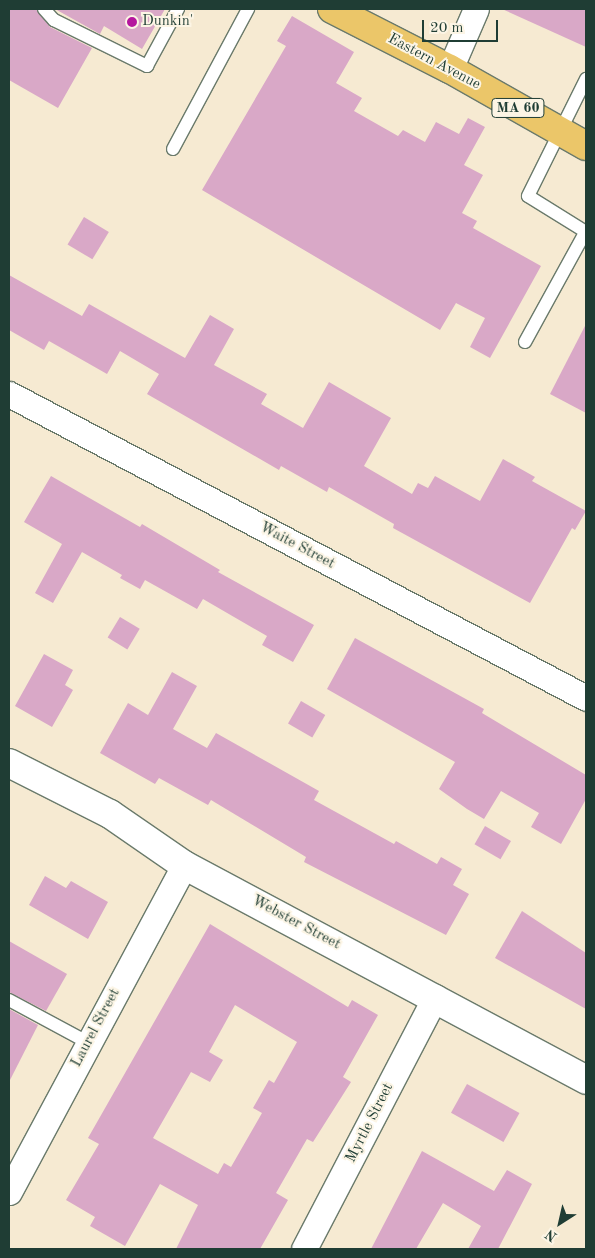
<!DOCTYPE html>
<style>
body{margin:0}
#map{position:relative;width:595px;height:1258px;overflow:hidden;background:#f6ead2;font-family:"Old Standard TT",serif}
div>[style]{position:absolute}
.building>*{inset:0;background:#d9a8c7;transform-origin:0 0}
.roads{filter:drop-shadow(1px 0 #6a7a6b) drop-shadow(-1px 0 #6a7a6b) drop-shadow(0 1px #6a7a6b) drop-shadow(0 -1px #6a7a6b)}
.service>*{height:12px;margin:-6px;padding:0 6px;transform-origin:6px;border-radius:6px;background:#fff}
.minor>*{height:25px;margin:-12.5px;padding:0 12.5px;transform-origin:12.5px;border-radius:12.5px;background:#fff}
.tertiary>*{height:28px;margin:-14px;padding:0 14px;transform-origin:14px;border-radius:14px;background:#fff}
.primary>*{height:28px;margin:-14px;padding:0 14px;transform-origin:14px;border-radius:14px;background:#ebc669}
.dots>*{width:14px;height:14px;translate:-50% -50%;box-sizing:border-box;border:2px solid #fcf5e5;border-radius:50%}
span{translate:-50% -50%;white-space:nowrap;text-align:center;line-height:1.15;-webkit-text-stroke:4px #fcf5e5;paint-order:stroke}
.shield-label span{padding:1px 4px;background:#fcf5e5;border:1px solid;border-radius:4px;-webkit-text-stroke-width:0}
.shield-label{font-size:14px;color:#1f3d34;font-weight:700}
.poi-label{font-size:15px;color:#1f3d34}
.left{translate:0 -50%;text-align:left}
.street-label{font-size:15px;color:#1f3d34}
.frame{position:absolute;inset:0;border:10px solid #1f3d34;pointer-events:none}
.north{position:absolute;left:535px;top:1198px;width:50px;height:50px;-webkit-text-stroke:4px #fcf5e5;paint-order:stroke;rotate:215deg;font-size:14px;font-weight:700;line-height:20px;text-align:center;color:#1f3d34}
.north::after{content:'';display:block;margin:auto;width:18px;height:22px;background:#1f3d34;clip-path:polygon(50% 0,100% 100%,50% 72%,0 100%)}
.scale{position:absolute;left:422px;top:20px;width:76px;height:22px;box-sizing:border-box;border:2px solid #1f3d34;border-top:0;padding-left:6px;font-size:15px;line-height:18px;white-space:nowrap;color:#1f3d34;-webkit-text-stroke:4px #fcf5e5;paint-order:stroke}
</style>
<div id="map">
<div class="building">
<div style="clip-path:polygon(9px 9px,36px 9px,50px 27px,92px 48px,58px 108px,9px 80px)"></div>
<div style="clip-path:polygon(55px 9px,165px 9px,142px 49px,104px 26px,100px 34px)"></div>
<div style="clip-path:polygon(502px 9px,586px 9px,586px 47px)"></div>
<div style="clip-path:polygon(292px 16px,354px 52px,336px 83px,362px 98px,354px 111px,398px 136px,403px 130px,425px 142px,436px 122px,459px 134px,468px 118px,485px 127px,464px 165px,483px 175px,462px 213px,477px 221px,473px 228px,541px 266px,490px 358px,470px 347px,485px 318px,456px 303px,440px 330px,202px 190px,286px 46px,277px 41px)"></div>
<div style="left:84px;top:217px;width:29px;height:32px;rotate:31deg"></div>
<div style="clip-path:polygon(9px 275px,82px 316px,89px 304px,185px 358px,210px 315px,234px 329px,214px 365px,267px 394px,261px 404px,303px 428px,329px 382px,391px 418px,364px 466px,412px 494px,418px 483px,428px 488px,435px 476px,480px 501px,503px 459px,535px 477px,532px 481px,586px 511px,575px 530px,572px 528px,530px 603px,393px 528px,394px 524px,329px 487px,327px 492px,281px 466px,279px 470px,147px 394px,159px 374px,120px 351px,107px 374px,49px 341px,44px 350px,9px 330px)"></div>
<div style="clip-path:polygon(586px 324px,586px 413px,550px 394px)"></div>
<div style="clip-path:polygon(51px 476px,140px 527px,142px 524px,220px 570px,218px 572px,314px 625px,293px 662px,262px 645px,267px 636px,203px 599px,197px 609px,145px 580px,140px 589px,120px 578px,122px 575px,82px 552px,53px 603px,35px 593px,62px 544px,24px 522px)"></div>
<div style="left:120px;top:617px;width:23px;height:24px;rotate:31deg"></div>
<div style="clip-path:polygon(355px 638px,484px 709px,482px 713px,586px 775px,586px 799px,561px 844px,531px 827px,539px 813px,501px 791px,484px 819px,467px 809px,439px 789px,455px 762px,327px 689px)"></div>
<div style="clip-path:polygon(44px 654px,73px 670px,65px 685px,73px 690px,52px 727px,15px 706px)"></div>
<div style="clip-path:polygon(172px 672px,197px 686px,173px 729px,207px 748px,216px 733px,319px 791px,314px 800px,394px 844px,396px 841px,437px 864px,441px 857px,462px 869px,453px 885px,469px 894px,446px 935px,304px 862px,306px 857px,211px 800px,208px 805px,159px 778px,155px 784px,100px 753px,128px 703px,148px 715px)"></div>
<div style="left:301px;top:701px;width:28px;height:26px;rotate:30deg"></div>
<div style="left:485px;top:826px;width:30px;height:21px;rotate:30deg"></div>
<div style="clip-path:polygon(45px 876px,66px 888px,71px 881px,108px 902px,88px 939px,29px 905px)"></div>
<div style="clip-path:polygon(522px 911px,586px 953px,586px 1009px,495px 958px)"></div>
<div style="clip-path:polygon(evenodd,210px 924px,348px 1007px,352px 1000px,378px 1015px,343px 1077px,351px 1082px,313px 1142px,307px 1139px,276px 1193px,288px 1200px,260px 1249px,176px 1249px,198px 1205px,160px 1184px,125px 1246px,90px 1226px,95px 1217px,66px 1200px,99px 1144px,88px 1138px,210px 924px,235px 1005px,297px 1042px,274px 1083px,269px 1080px,253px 1108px,262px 1113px,231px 1167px,224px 1163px,218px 1174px,153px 1138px,191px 1072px,210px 1082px,223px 1060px,209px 1052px,235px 1005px)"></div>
<div style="clip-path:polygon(9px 941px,67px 974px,46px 1011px,9px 992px)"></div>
<div style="clip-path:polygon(9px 1009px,38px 1025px,9px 1082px)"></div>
<div style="left:467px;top:1084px;width:60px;height:33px;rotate:29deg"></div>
<div style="clip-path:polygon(422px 1151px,494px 1191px,507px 1170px,532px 1184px,498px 1249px,468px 1249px,481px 1226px,443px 1203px,416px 1249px,371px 1249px)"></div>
</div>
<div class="roads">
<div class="service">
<div style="left:44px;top:9px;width:15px;rotate:48deg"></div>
<div style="left:54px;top:20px;width:104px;rotate:26.3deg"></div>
<div style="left:147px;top:66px;width:65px;rotate:-61.5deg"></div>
<div style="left:173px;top:149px;width:159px;rotate:-61.8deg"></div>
<div style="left:586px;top:232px;width:68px;rotate:-148.2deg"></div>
<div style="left:528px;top:196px;width:131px;rotate:-63.6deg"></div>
<div style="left:525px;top:342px;width:127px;rotate:-61.2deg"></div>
<div style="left:9px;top:1000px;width:91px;rotate:28.3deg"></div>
</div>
<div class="minor">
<div style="left:450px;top:69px;width:65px;rotate:-66.6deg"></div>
<div style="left:9px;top:394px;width:652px;rotate:27.78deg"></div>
<div style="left:9px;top:1192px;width:371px;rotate:-61.8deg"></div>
<div style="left:304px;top:1249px;width:284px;rotate:-62.5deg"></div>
</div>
<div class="tertiary">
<div style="left:9px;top:763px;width:113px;rotate:26.8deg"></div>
<div style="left:110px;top:814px;width:90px;rotate:34.6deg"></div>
<div style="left:184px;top:865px;width:456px;rotate:28.1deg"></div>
</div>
<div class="primary">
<div style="left:332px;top:9px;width:132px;rotate:27deg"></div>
<div style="left:450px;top:69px;width:156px;rotate:29.5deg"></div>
</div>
</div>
<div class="dots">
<div style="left:132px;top:22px;background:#b5179e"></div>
</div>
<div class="shield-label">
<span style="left:518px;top:108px">MA 60</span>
</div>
<div class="poi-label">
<span class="left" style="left:142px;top:22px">Dunkin'</span>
</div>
<div class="street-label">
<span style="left:434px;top:62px;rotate:28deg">Eastern Avenue</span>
<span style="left:297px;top:546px;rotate:28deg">Waite Street</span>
<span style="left:296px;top:923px;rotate:28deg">Webster Street</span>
<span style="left:96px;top:1028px;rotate:-62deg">Laurel Street</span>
<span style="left:370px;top:1123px;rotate:-63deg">Myrtle Street</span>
</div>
<div class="frame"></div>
<div class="north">N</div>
<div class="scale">20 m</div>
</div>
